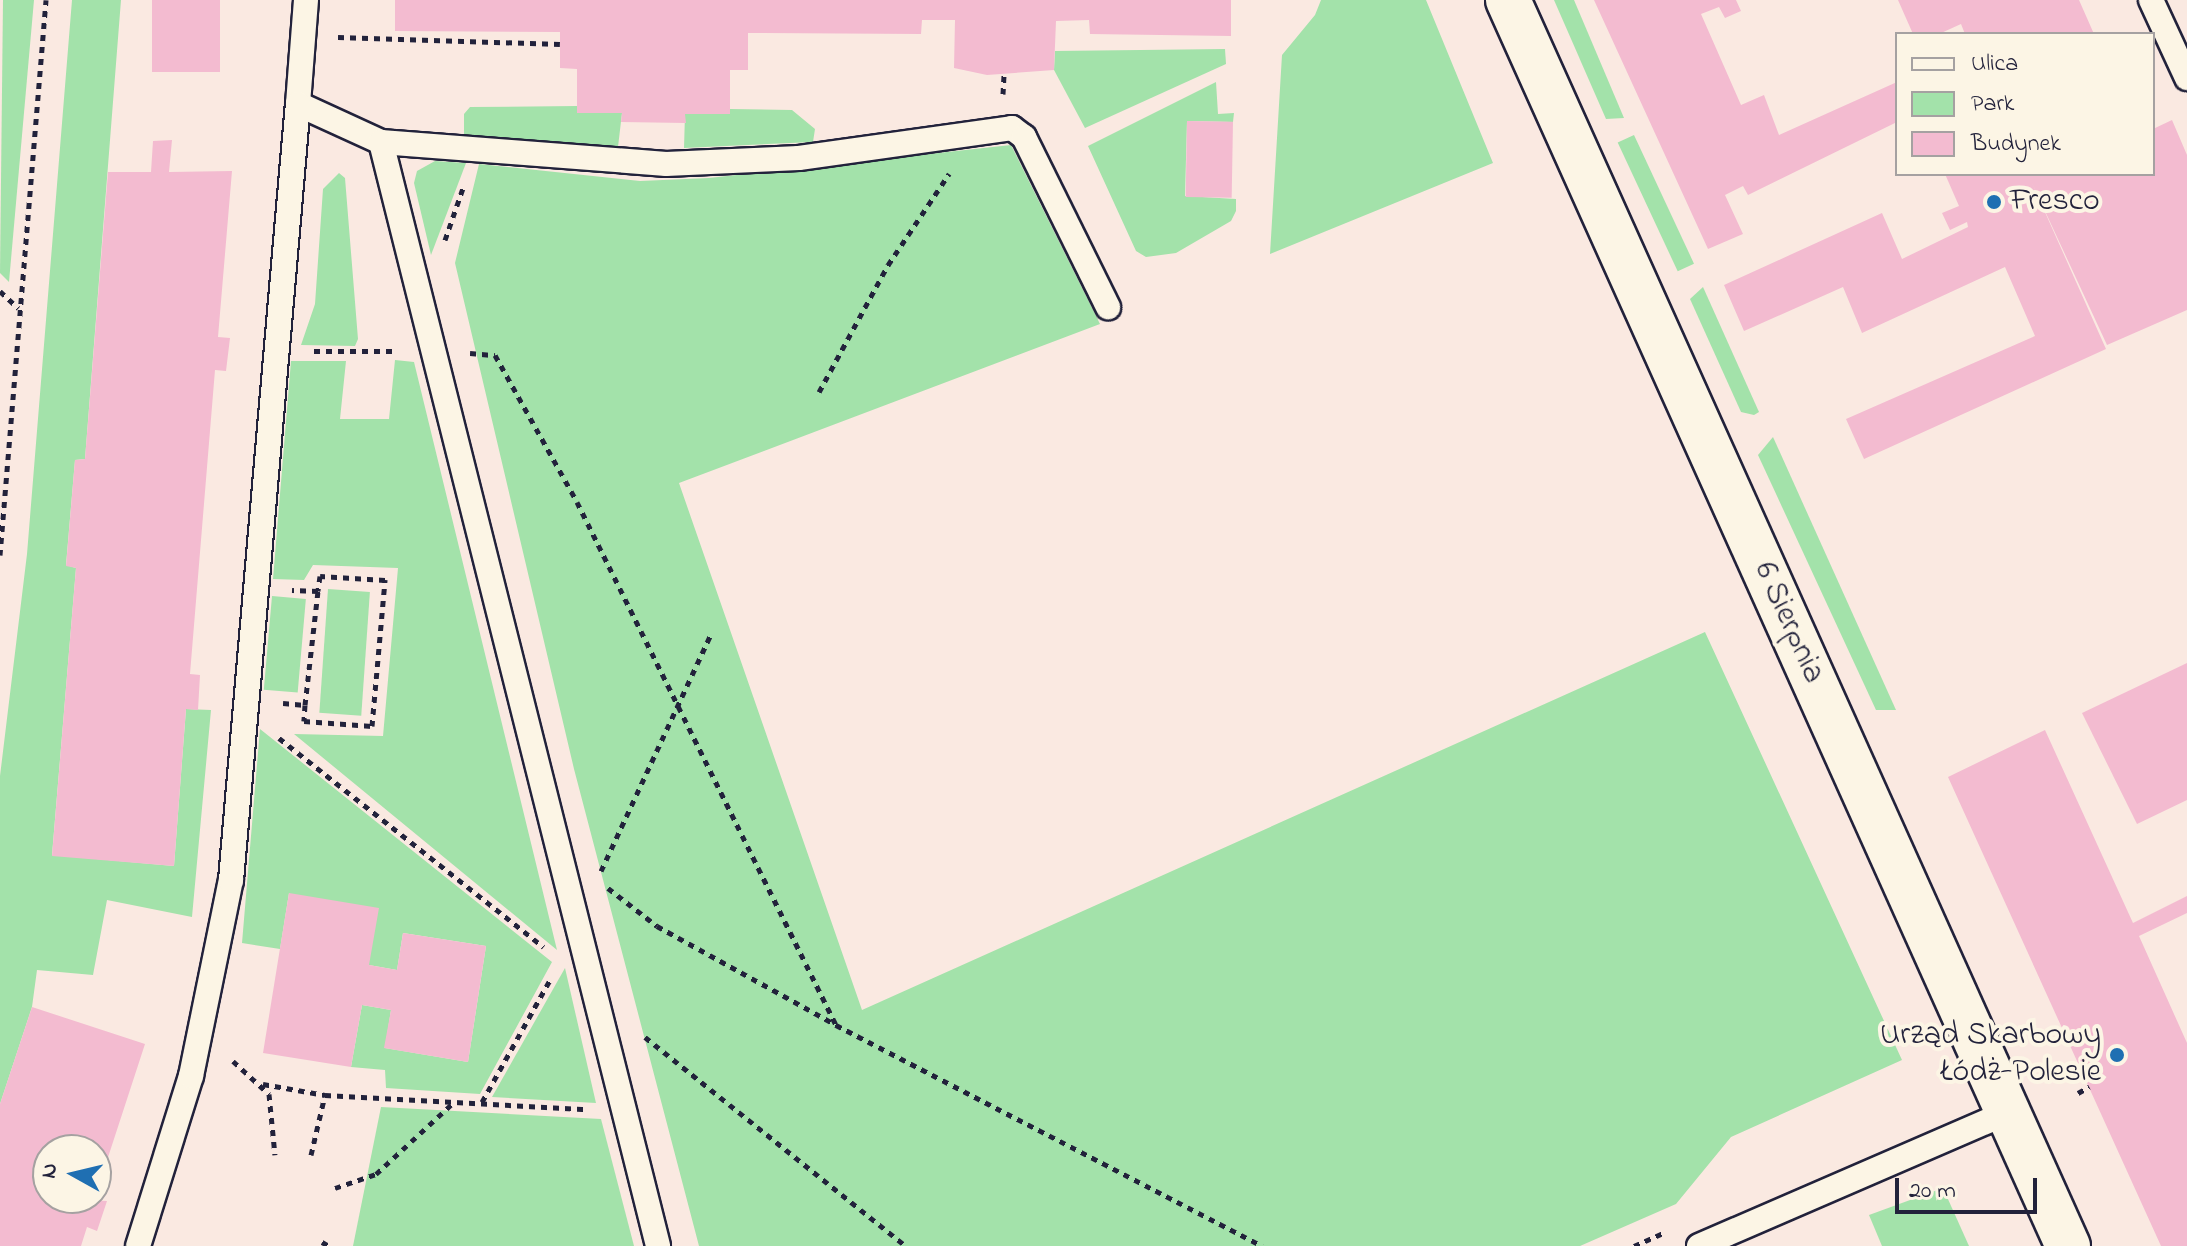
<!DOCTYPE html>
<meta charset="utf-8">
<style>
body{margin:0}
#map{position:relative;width:2187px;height:1246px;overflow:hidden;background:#fae9e1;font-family:"Indie Flower",sans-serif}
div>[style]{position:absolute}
.green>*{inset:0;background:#a3e2aa;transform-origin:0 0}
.building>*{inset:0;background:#f3bbd0;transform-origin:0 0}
.path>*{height:5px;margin-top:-2.5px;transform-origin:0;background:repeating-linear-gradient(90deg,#22223b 0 6px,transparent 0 12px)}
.roads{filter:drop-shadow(2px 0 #22223b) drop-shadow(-2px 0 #22223b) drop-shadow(0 2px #22223b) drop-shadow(0 -2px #22223b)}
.service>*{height:24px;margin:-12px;padding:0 12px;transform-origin:12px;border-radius:12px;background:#fcf5e5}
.tertiary>*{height:44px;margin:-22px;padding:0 22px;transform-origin:22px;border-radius:22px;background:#fcf5e5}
.dots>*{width:22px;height:22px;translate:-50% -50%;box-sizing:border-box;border:4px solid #fcf5e5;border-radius:50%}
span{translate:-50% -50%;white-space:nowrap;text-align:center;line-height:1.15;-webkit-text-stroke:8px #fcf5e5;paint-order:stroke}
.poi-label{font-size:32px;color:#22223b}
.left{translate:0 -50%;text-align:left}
.right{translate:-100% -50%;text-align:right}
.street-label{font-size:32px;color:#22223b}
.legend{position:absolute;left:1895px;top:32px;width:260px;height:144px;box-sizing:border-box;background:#fcf5e5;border:2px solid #a5a1a1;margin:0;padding:10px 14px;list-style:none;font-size:24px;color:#22223b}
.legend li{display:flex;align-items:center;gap:16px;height:40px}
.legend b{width:40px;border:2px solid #a5a1a1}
.north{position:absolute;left:32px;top:1134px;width:80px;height:80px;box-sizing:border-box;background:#fcf5e5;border:2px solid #a5a1a1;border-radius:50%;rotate:278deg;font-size:22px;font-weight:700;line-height:32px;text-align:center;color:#22223b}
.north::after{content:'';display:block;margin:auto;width:28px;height:36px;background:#1f6fb2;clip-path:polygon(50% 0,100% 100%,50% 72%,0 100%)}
.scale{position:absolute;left:1895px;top:1178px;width:142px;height:36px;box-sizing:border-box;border:4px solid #22223b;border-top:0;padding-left:10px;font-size:24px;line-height:28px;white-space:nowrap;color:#22223b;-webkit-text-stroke:6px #fcf5e5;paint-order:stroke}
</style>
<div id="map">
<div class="green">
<div style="clip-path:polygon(3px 0,34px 0,9px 282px,0 273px)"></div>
<div style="clip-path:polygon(72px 0,121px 0,85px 459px,75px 460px,66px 565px,76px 568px,52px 855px,174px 866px,186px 709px,211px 710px,192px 917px,107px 900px,93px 975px,37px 970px,32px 1007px,0 1104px,0 776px,27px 554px)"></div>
<div style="clip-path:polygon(1321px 0,1426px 0,1493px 163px,1270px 254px,1282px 55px,1315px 15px)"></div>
<div style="clip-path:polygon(1554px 0,1574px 0,1624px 118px,1606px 119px)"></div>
<div style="clip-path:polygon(1225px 49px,1226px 64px,1085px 128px,1054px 70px,1055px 51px)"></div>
<div style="clip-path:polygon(1216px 82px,1218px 114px,1234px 113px,1233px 122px,1187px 121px,1185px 196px,1236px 199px,1236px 211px,1231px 221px,1176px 253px,1146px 257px,1136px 251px,1088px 146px)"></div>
<div style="clip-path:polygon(578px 106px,578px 113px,622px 113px,618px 147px,464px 135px,464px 114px,470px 107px)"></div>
<div style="clip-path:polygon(730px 109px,792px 110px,815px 129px,813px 142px,684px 148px,685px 114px,730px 114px)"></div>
<div style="left:1634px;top:135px;width:142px;height:18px;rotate:65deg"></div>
<div style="clip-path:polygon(1011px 145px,1100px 324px,679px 483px,862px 1010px,1705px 632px,1902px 1060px,1731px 1137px,1676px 1204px,1580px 1246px,699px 1246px,574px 769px,455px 263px,479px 164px,640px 181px,709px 178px)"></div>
<div style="clip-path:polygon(435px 161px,466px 163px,431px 255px,414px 183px,417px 171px)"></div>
<div style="clip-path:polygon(339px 173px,345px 178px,358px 339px,355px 346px,301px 345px,315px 304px,323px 189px)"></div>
<div style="clip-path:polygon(1703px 287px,1759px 412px,1754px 415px,1741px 412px,1690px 299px)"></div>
<div style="clip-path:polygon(395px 360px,414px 362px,557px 950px,294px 734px,383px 736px,398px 568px,313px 565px,304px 580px,273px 579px,291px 361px,346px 361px,340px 419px,389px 419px)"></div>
<div style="clip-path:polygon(1773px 437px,1896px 710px,1876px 710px,1758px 455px)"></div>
<div style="left:328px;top:589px;width:42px;height:124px;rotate:4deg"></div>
<div style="left:272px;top:596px;width:34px;height:94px;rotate:5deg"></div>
<div style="clip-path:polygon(260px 729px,552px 962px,480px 1094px,386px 1088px,385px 1070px,351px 1067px,362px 1005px,391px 1010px,385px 1048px,468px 1062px,486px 946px,403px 933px,397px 970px,369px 965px,289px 893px,280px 949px,242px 943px)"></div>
<div style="clip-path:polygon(565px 968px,596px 1103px,492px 1097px)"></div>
<div style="clip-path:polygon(381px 1107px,601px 1119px,634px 1246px,353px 1246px)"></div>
<div style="clip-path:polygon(1943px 1188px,1969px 1246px,1882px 1246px,1869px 1215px)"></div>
</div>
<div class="building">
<div style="left:152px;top:0;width:68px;height:72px"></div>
<div style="clip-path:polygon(395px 0,1231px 0,1231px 36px,1090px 34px,1089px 20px,1056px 21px,1054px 70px,987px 75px,954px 68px,955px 20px,922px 20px,921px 34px,748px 33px,748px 70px,730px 70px,730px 114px,685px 114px,686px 123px,621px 122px,622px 113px,577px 113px,577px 69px,560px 68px,560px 32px,395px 31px)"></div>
<div style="clip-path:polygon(1594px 0,1736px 0,1741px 11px,1725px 18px,1719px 7px,1701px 14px,1741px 105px,1764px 95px,1779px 135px,1897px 82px,1897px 122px,1748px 195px,1743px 186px,1725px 195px,1743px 234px,1708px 249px)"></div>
<div style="clip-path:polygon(1898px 0,2079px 0,2094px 34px,1965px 34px,1961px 24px,1939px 34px,1913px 34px)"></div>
<div style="clip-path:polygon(2172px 120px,2187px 155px,2187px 310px,2107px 345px,2032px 183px,2106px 349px,1864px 459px,1846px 419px,2035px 336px,2005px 267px,1862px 333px,1843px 287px,1744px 331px,1724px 285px,1882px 213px,1902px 259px,1968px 227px,1967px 222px,1950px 230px,1942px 213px,1959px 206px,1945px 174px,2153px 174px,2153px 129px)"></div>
<div style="left:1187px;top:121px;width:46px;height:76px;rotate:1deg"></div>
<div style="clip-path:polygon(172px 140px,169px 172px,232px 171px,218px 337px,230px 338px,226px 371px,215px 370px,190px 674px,200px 675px,198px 710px,186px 709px,174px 866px,52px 856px,76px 568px,66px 566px,75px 460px,85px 459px,108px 172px,151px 172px,153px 141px)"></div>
<div style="clip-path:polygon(2187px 663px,2187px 800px,2137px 824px,2082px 713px)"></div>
<div style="clip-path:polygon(2045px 730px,2133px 923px,2187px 896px,2187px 913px,2139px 936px,2187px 1043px,2187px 1246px,2161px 1246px,1948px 777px)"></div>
<div style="clip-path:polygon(289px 893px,379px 908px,369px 965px,397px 970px,403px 933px,486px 946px,468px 1062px,384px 1048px,391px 1010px,362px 1005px,351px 1067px,263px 1053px)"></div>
<div style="clip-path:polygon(32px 1007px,145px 1044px,97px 1191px,96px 1150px,48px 1150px,48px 1198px,107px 1201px,97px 1231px,87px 1227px,81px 1246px,0 1246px,0 1104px)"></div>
</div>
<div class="path">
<div style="left:338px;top:37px;width:222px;rotate:1.8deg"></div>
<div style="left:1003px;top:94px;width:19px;rotate:-87deg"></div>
<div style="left:445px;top:240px;width:58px;rotate:-70.9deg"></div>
<div style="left:0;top:291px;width:25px;rotate:43deg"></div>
<div style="left:314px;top:351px;width:82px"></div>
<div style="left:470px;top:353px;width:25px;rotate:5deg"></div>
<div style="left:495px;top:355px;width:168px;rotate:60.8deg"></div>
<div style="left:577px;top:502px;width:584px;rotate:63.65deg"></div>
<div style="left:819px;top:392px;width:145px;rotate:-61.5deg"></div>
<div style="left:888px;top:265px;width:110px;rotate:-56.2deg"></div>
<div style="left:0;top:555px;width:557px;rotate:-85.26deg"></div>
<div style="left:283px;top:703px;width:22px;rotate:5deg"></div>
<div style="left:305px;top:705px;width:16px;rotate:94deg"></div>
<div style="left:304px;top:721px;width:68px;rotate:4.2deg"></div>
<div style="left:372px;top:726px;width:147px;rotate:-84.9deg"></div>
<div style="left:385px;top:580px;width:65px;rotate:-176.5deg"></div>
<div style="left:320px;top:576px;width:15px;rotate:98deg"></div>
<div style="left:318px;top:591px;width:26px;rotate:-178deg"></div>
<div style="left:305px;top:705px;width:115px;rotate:-83.5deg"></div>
<div style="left:279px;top:738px;width:337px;rotate:38.3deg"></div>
<div style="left:601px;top:871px;width:259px;rotate:-65.1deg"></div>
<div style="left:608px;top:888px;width:62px;rotate:37.8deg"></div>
<div style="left:657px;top:926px;width:205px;rotate:28.9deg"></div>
<div style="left:836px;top:1025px;width:480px;rotate:27.4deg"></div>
<div style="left:645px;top:1037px;width:334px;rotate:38.7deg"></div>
<div style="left:233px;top:1061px;width:49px;rotate:42.5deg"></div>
<div style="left:269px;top:1094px;width:61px;rotate:84.4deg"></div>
<div style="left:263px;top:1084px;width:63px;rotate:10.1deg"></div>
<div style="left:2078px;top:1093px;width:13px;rotate:-29deg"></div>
<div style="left:482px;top:1102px;width:142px;rotate:-60.9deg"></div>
<div style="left:311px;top:1155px;width:62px;rotate:-76.9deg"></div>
<div style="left:325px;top:1095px;width:262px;rotate:3.1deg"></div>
<div style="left:335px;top:1188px;width:43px;rotate:-18.9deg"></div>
<div style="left:376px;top:1174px;width:108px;rotate:-42.7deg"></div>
<div style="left:322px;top:1242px;width:8px;rotate:30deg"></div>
<div style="left:1634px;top:1246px;width:35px;rotate:-24deg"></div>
</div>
<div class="roads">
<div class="service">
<div style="left:306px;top:0;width:104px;rotate:94.4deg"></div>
<div style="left:298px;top:104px;width:91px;rotate:24.6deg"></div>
<div style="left:381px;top:142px;width:1138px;rotate:75.91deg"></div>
<div style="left:2151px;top:0;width:86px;rotate:65.2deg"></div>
<div style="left:381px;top:142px;width:286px;rotate:4.4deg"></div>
<div style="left:666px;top:164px;width:133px;rotate:-2.6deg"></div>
<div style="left:799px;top:158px;width:215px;rotate:-8deg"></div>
<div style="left:1012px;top:128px;width:15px;rotate:37deg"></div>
<div style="left:1024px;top:137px;width:190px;rotate:63.7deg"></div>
<div style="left:138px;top:1246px;width:178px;rotate:-72.7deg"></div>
<div style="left:191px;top:1076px;width:200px;rotate:-78.5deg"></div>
<div style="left:231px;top:880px;width:779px;rotate:-85.07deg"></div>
<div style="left:1699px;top:1246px;width:335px;rotate:-23.4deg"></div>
</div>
<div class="tertiary">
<div style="left:1508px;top:0;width:1366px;rotate:65.8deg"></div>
</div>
</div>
<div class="dots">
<div style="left:1994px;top:202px;background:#1f6fb2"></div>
<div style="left:2117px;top:1055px;background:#1f6fb2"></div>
</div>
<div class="poi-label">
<span class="left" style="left:2010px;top:202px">Fresco</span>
<span class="right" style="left:2101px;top:1055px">Urząd Skarbowy<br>Łódż-Polesie</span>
</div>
<div class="street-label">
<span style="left:1788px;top:623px;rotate:66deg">6 Sierpnia</span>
</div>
<ul class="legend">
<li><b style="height:10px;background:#fcf5e5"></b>Ulica</li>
<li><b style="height:22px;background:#a3e2aa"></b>Park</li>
<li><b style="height:22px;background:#f3bbd0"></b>Budynek</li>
</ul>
<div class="north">N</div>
<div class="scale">20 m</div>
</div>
